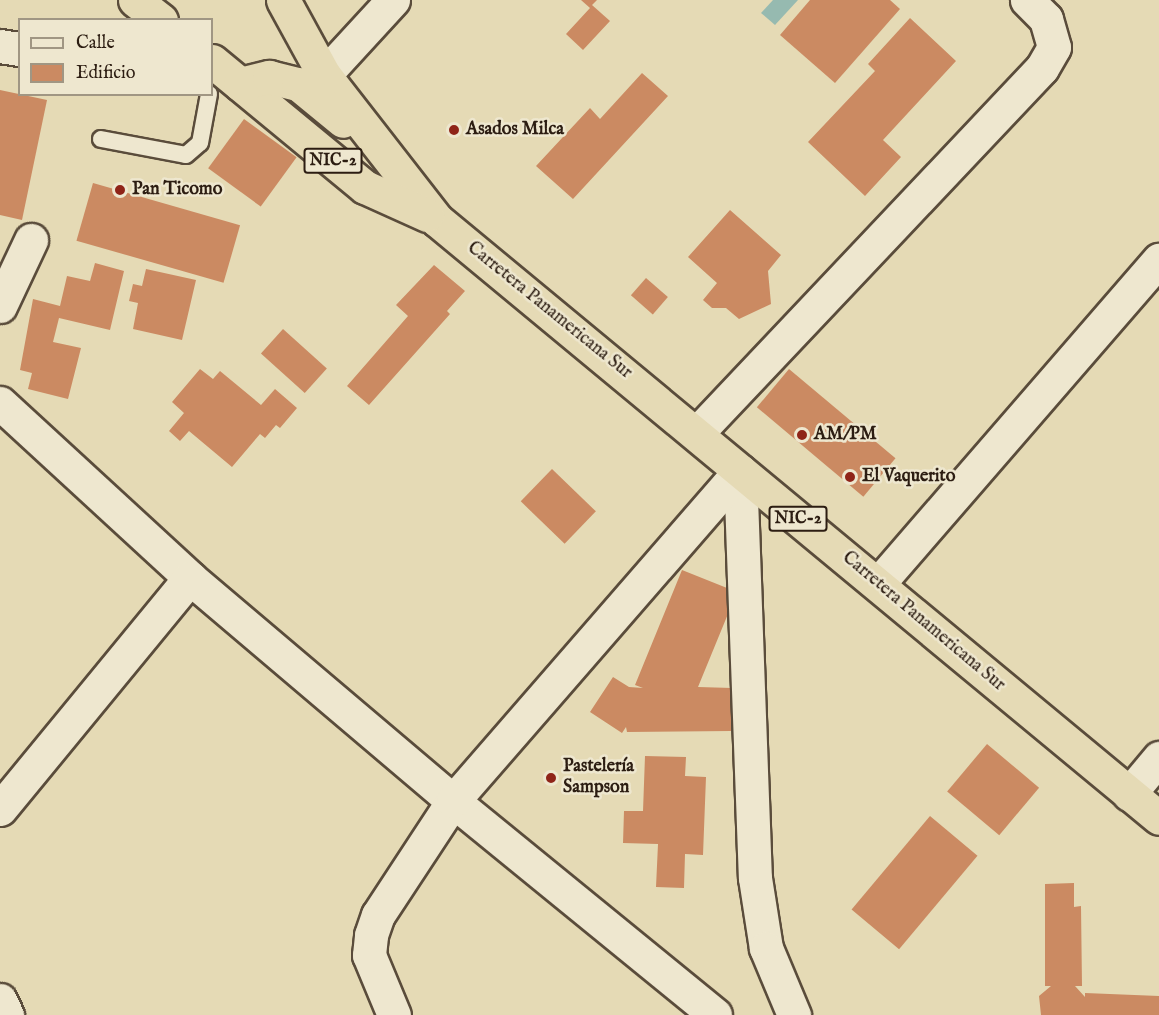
<!DOCTYPE html>
<meta charset="utf-8">
<style>
body{margin:0}
#map{position:relative;width:1159px;height:1015px;overflow:hidden;background:#e5dab5;font-family:"IM FELL English",serif}
div>[style]{position:absolute}
.water>*{inset:0;background:#96bab0}
.building>*{inset:0;background:#cb8a62;transform-origin:0 0}
.roads{filter:drop-shadow(2px 0 #5a4c3b) drop-shadow(-2px 0 #5a4c3b) drop-shadow(0 2px #5a4c3b) drop-shadow(0 -2px #5a4c3b)}
.service>*{height:16px;margin:-8px;padding:0 8px;transform-origin:8px;border-radius:8px;background:#eee7cf}
.minor>*{height:33px;margin:-16.5px;padding:0 16.5px;transform-origin:16.5px;border-radius:16.5px;background:#eee7cf}
.trunk>*{height:33px;margin:-16.5px;padding:0 16.5px;transform-origin:16.5px;border-radius:16.5px;background:#e5dab5}
.dots>*{width:16px;height:16px;translate:-50% -50%;box-sizing:border-box;border:3px solid #eee7cf;border-radius:50%}
span{translate:-50% -50%;white-space:nowrap;text-align:center;line-height:1.15;-webkit-text-stroke:5px #eee7cf;paint-order:stroke}
.shield-label span{padding:2px 4px;background:#eee7cf;border:2px solid;border-radius:4px;-webkit-text-stroke-width:0}
.shield-label{font-size:16px;color:#2c1d12;font-weight:700}
.poi-label{font-size:18px;color:#2c1d12;font-weight:700}
.left{translate:0 -50%;text-align:left}
.street-label{font-size:18px;color:#2c1d12}
.legend{position:absolute;left:18px;top:18px;width:195px;height:78px;box-sizing:border-box;background:#eee7cf;border:2px solid #a09683;margin:0;padding:8px 10px;list-style:none;font-size:18px;color:#2c1d12}
.legend li{display:flex;align-items:center;gap:12px;height:30px}
.legend b{width:30px;border:2px solid #a09683}
</style>
<div id="map">
<div class="water">
<div style="clip-path:polygon(773px 0,798px 0,775px 25px,761px 13px)"></div>
</div>
<div class="building">
<div style="clip-path:polygon(581px 0,597px 0,592px 5px,610px 21px,583px 50px,566px 34px,590px 8px)"></div>
<div style="clip-path:polygon(810px 0,890px 0,900px 9px,835px 83px,780px 35px)"></div>
<div style="clip-path:polygon(910px 18px,956px 61px,883px 140px,901px 157px,865px 196px,808px 142px,875px 71px,868px 64px)"></div>
<div style="clip-path:polygon(642px 73px,668px 96px,573px 199px,536px 166px,590px 108px,600px 119px)"></div>
<div style="clip-path:polygon(0 90px,47px 100px,22px 220px,0 215px)"></div>
<div style="left:244px;top:119px;width:65px;height:61px;rotate:36deg"></div>
<div style="left:93px;top:183px;width:153px;height:60px;rotate:16deg"></div>
<div style="clip-path:polygon(730px 210px,781px 255px,768px 271px,771px 304px,739px 319px,726px 308px,712px 308px,703px 300px,717px 283px,688px 257px)"></div>
<div style="clip-path:polygon(95px 263px,124px 271px,110px 330px,59px 318px,53px 342px,81px 348px,68px 399px,28px 389px,32px 373px,20px 370px,33px 299px,60px 306px,67px 276px,90px 281px)"></div>
<div style="clip-path:polygon(434px 265px,465px 291px,447px 311px,450px 314px,369px 405px,347px 386px,408px 316px,396px 305px)"></div>
<div style="clip-path:polygon(146px 269px,196px 280px,182px 340px,133px 329px,138px 303px,129px 301px,133px 284px,142px 286px)"></div>
<div style="left:646px;top:278px;width:29px;height:23px;rotate:41deg"></div>
<div style="left:283px;top:329px;width:59px;height:33px;rotate:42deg"></div>
<div style="clip-path:polygon(200px 369px,213px 379px,220px 371px,261px 405px,275px 389px,297px 408px,280px 428px,276px 425px,265px 438px,260px 434px,232px 467px,189px 431px,180px 441px,169px 431px,184px 413px,172px 402px)"></div>
<div style="left:789px;top:369px;width:139px;height:50px;rotate:40deg"></div>
<div style="left:552px;top:469px;width:61px;height:45px;rotate:44deg"></div>
<div style="clip-path:polygon(682px 570px,737px 592px,698px 687px,732px 688px,731px 731px,627px 732px,626px 727px,622px 733px,590px 712px,613px 677px,629px 687px,643px 688px,635px 685px)"></div>
<div style="left:987px;top:744px;width:68px;height:62px;rotate:40deg"></div>
<div style="clip-path:polygon(645px 756px,686px 757px,685px 776px,706px 777px,703px 855px,685px 854px,684px 888px,656px 887px,658px 844px,623px 843px,624px 811px,643px 811px)"></div>
<div style="left:930px;top:816px;width:62px;height:122px;rotate:40deg"></div>
<div style="clip-path:polygon(1074px 883px,1074px 907px,1081px 906px,1082px 986px,1075px 986px,1085px 997px,1085px 993px,1159px 996px,1159px 1015px,1041px 1015px,1039px 996px,1051px 986px,1045px 986px,1045px 884px)"></div>
</div>
<div class="roads">
<div class="service">
<div style="left:101px;top:139px;width:86px;rotate:10.7deg"></div>
<div style="left:186px;top:155px;width:18px;rotate:-41deg"></div>
<div style="left:200px;top:143px;width:50px;rotate:-79.6deg"></div>
</div>
<div class="minor">
<div style="left:0;top:46px;width:20px;rotate:9deg"></div>
<div style="left:324px;top:75px;width:102px;rotate:-47.4deg"></div>
<div style="left:0;top:306px;width:73px;rotate:-64.8deg"></div>
<div style="left:0;top:403px;width:258px;rotate:42.6deg"></div>
<div style="left:190px;top:578px;width:345px;rotate:40.3deg"></div>
<div style="left:453px;top:801px;width:338px;rotate:39.2deg"></div>
<div style="left:697px;top:433px;width:502px;rotate:-46.61deg"></div>
<div style="left:1042px;top:68px;width:24px;rotate:-60deg"></div>
<div style="left:1054px;top:47px;width:29px;rotate:-106deg"></div>
<div style="left:1046px;top:19px;width:27px;rotate:-135deg"></div>
<div style="left:740px;top:471px;width:407px;rotate:87.9deg"></div>
<div style="left:755px;top:878px;width:71px;rotate:81.1deg"></div>
<div style="left:766px;top:948px;width:73px;rotate:67.3deg"></div>
<div style="left:878px;top:584px;width:429px;rotate:-49.1deg"></div>
<div style="left:1129px;top:794px;width:47px;rotate:-50.2deg"></div>
<div style="left:0;top:809px;width:299px;rotate:-50.6deg"></div>
<div style="left:0;top:1000px;width:17px;rotate:65deg"></div>
<div style="left:394px;top:1015px;width:65px;rotate:-112.6deg"></div>
<div style="left:369px;top:955px;width:20px;rotate:-84deg"></div>
<div style="left:371px;top:935px;width:21px;rotate:-71deg"></div>
<div style="left:378px;top:915px;width:136px;rotate:-56.7deg"></div>
<div style="left:453px;top:801px;width:437px;rotate:-49deg"></div>
</div>
<div class="trunk">
<div style="left:135px;top:0;width:33px;rotate:38deg"></div>
<div style="left:283px;top:0;width:85px;rotate:61.3deg"></div>
<div style="left:324px;top:75px;width:184px;rotate:52.1deg"></div>
<div style="left:437px;top:220px;width:937px;rotate:39.63deg"></div>
<div style="left:212px;top:61px;width:198px;rotate:39.5deg"></div>
<div style="left:365px;top:187px;width:68px;rotate:24.3deg"></div>
<div style="left:240px;top:84px;width:30px;rotate:-14deg"></div>
<div style="left:269px;top:77px;width:30px;rotate:14deg"></div>
<div style="left:298px;top:84px;width:58px;rotate:39.4deg"></div>
</div>
</div>
<div class="dots">
<div style="left:454px;top:130px;background:#8f2418"></div>
<div style="left:120px;top:190px;background:#8f2418"></div>
<div style="left:802px;top:435px;background:#8f2418"></div>
<div style="left:850px;top:477px;background:#8f2418"></div>
<div style="left:551px;top:778px;background:#8f2418"></div>
</div>
<div class="shield-label">
<span style="left:333px;top:161px">NIC-2</span>
<span style="left:798px;top:519px">NIC-2</span>
</div>
<div class="poi-label">
<span class="left" style="left:466px;top:130px">Asados Milca</span>
<span class="left" style="left:132px;top:190px">Pan Ticomo</span>
<span class="left" style="left:814px;top:435px">AM/PM</span>
<span class="left" style="left:862px;top:477px">El Vaquerito</span>
<span class="left" style="left:563px;top:778px">Pastelería<br>Sampson</span>
</div>
<div class="street-label">
<span style="left:549px;top:311px;rotate:39deg">Carretera Panamericana Sur</span>
<span style="left:923px;top:622px;rotate:40deg">Carretera Panamericana Sur</span>
</div>
<ul class="legend">
<li><b style="height:8px;background:#eee7cf"></b>Calle</li>
<li><b style="height:16px;background:#cb8a62"></b>Edificio</li>
</ul>
</div>
